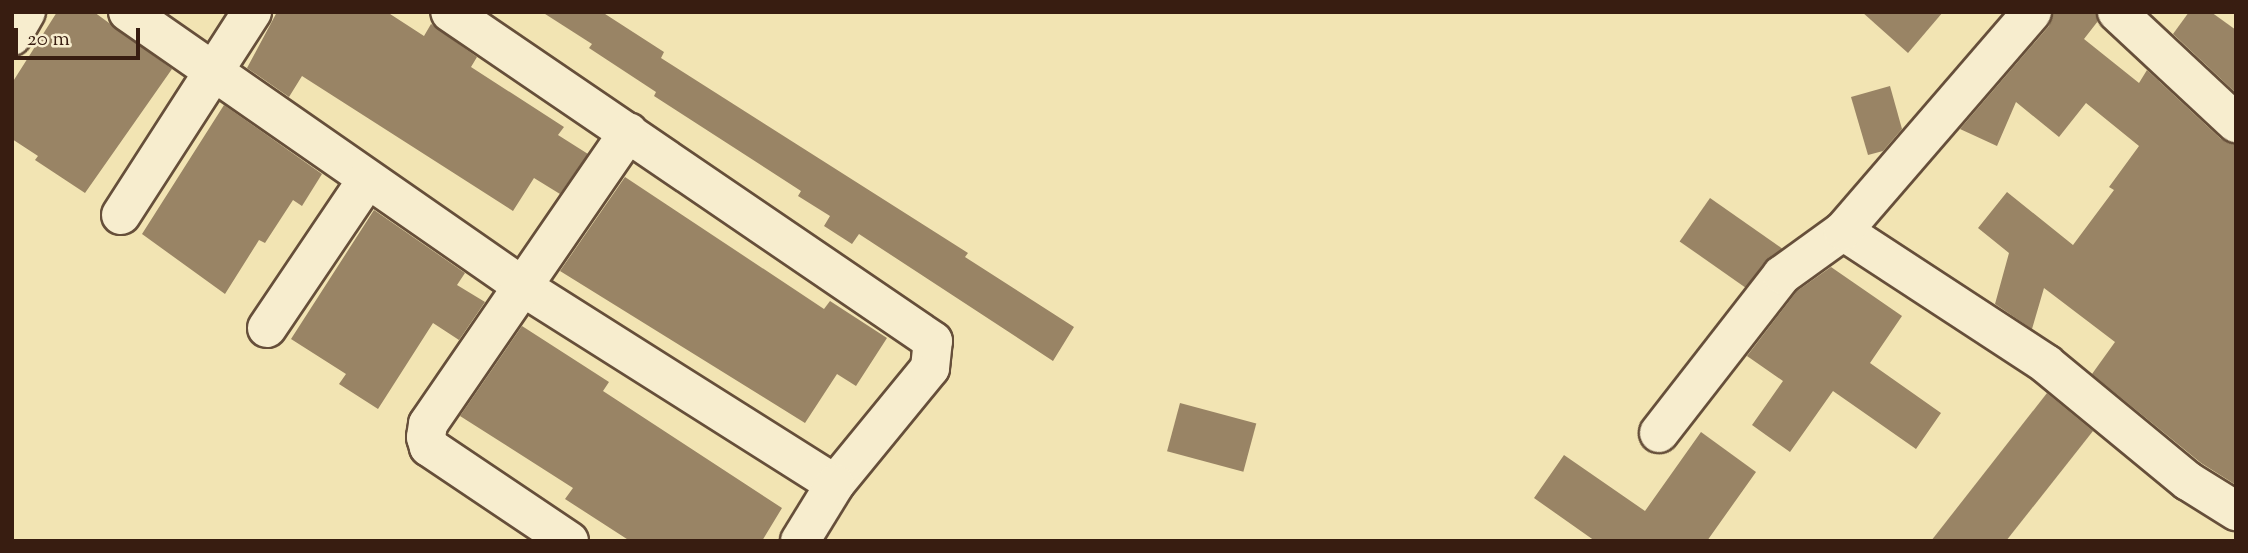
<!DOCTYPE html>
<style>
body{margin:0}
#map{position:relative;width:2248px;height:553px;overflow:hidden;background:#f2e4b3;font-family:"Sorts Mill Goudy",serif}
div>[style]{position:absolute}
.building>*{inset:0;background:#998465;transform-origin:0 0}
.roads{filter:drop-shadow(2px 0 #664f3a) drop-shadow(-2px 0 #664f3a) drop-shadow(0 2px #664f3a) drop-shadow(0 -2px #664f3a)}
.minor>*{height:38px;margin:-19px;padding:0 19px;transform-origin:19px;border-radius:19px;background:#f7edce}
span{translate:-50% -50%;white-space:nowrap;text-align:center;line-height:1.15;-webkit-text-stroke:6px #f7edce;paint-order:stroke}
.frame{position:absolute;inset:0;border:14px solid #381d11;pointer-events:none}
.scale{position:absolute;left:14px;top:28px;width:126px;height:32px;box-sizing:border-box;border:4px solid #381d11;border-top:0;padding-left:9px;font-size:21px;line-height:24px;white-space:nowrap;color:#381d11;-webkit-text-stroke:5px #f7edce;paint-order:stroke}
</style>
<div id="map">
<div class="building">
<div style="clip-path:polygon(57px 12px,94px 12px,172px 69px,85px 193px,35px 160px,38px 156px,12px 139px,12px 83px)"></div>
<div style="clip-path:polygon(277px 12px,387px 12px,424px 36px,431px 24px,477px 57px,471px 67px,564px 127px,558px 135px,588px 154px,560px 194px,534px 178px,513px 211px,302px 76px,289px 97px,247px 68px)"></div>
<div style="clip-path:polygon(542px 12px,602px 12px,664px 52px,661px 58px,968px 253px,965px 257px,1074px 327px,1053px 361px,859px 234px,852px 244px,824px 226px,830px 216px,798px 196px,801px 191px,654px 96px,656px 92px,589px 48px,592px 44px)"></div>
<div style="clip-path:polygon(1862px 12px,1943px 12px,1908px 53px)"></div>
<div style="clip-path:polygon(2053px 12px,2096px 12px,2098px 21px,2084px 39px,2139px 83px,2147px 70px,2221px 139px,2236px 144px,2236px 485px,2201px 463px,2092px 374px,2115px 342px,2044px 288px,2032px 329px,1995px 304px,2009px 253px,1978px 228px,2007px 192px,2073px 245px,2114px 190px,2109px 187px,2139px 146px,2086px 103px,2059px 137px,2016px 102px,1997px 146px,1960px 129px,2049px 26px)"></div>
<div style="clip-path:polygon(2189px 12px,2211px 12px,2236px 30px,2236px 93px,2173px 34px)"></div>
<div style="clip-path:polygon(1890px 86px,1902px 129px,1883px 151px,1868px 155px,1851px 97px)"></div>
<div style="clip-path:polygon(224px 105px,322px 174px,302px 206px,293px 200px,265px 243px,259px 240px,225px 294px,142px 234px)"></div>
<div style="clip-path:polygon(625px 177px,824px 309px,830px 301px,887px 338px,856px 386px,837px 374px,805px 423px,560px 271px)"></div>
<div style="left:1710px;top:198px;width:88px;height:53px;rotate:35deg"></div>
<div style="clip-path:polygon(374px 210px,465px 273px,457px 285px,485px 302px,459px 340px,433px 323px,378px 409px,339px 384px,346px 374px,291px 339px)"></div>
<div style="clip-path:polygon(1831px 267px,1902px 316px,1870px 363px,1941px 413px,1916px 449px,1833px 391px,1790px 452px,1752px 425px,1783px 381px,1747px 356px,1797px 291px)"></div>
<div style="clip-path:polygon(522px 326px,609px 382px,603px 391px,782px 508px,762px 541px,630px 541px,565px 499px,573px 488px,460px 416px)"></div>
<div style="clip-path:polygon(2047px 393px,2093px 431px,2006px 541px,1931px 541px)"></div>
<div style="left:1180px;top:403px;width:79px;height:50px;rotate:15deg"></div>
<div style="clip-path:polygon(1701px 432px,1756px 472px,1707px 541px,1595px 541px,1534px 498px,1564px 455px,1645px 511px)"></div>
</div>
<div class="roads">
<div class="minor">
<div style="left:128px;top:12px;width:481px;rotate:34.8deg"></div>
<div style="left:523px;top:287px;width:369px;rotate:32.3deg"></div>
<div style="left:835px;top:484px;width:150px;rotate:-50.7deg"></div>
<div style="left:930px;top:368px;width:27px;rotate:-84deg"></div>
<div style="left:933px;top:341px;width:584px;rotate:-145.74deg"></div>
<div style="left:2117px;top:12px;width:163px;rotate:43deg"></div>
<div style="left:12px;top:36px;width:28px;rotate:-60deg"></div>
<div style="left:121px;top:215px;width:242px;rotate:-57.2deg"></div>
<div style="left:1843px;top:231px;width:243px;rotate:33.2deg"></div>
<div style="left:2046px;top:364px;width:184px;rotate:39.5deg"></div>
<div style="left:2188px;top:481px;width:57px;rotate:32deg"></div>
<div style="left:267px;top:328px;width:179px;rotate:-56deg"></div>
<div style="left:1659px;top:433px;width:200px;rotate:-52.1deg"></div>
<div style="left:1782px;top:275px;width:75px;rotate:-35.8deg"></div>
<div style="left:1843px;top:231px;width:289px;rotate:-49.2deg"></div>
<div style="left:569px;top:541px;width:169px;rotate:-146.1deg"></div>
<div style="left:429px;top:447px;width:10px;rotate:-107deg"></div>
<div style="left:426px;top:437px;width:13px;rotate:-81deg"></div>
<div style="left:428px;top:424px;width:354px;rotate:-55.5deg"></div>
<div style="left:800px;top:541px;width:67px;rotate:-58.4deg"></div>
</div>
</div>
<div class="frame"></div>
<div class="scale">20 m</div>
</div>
